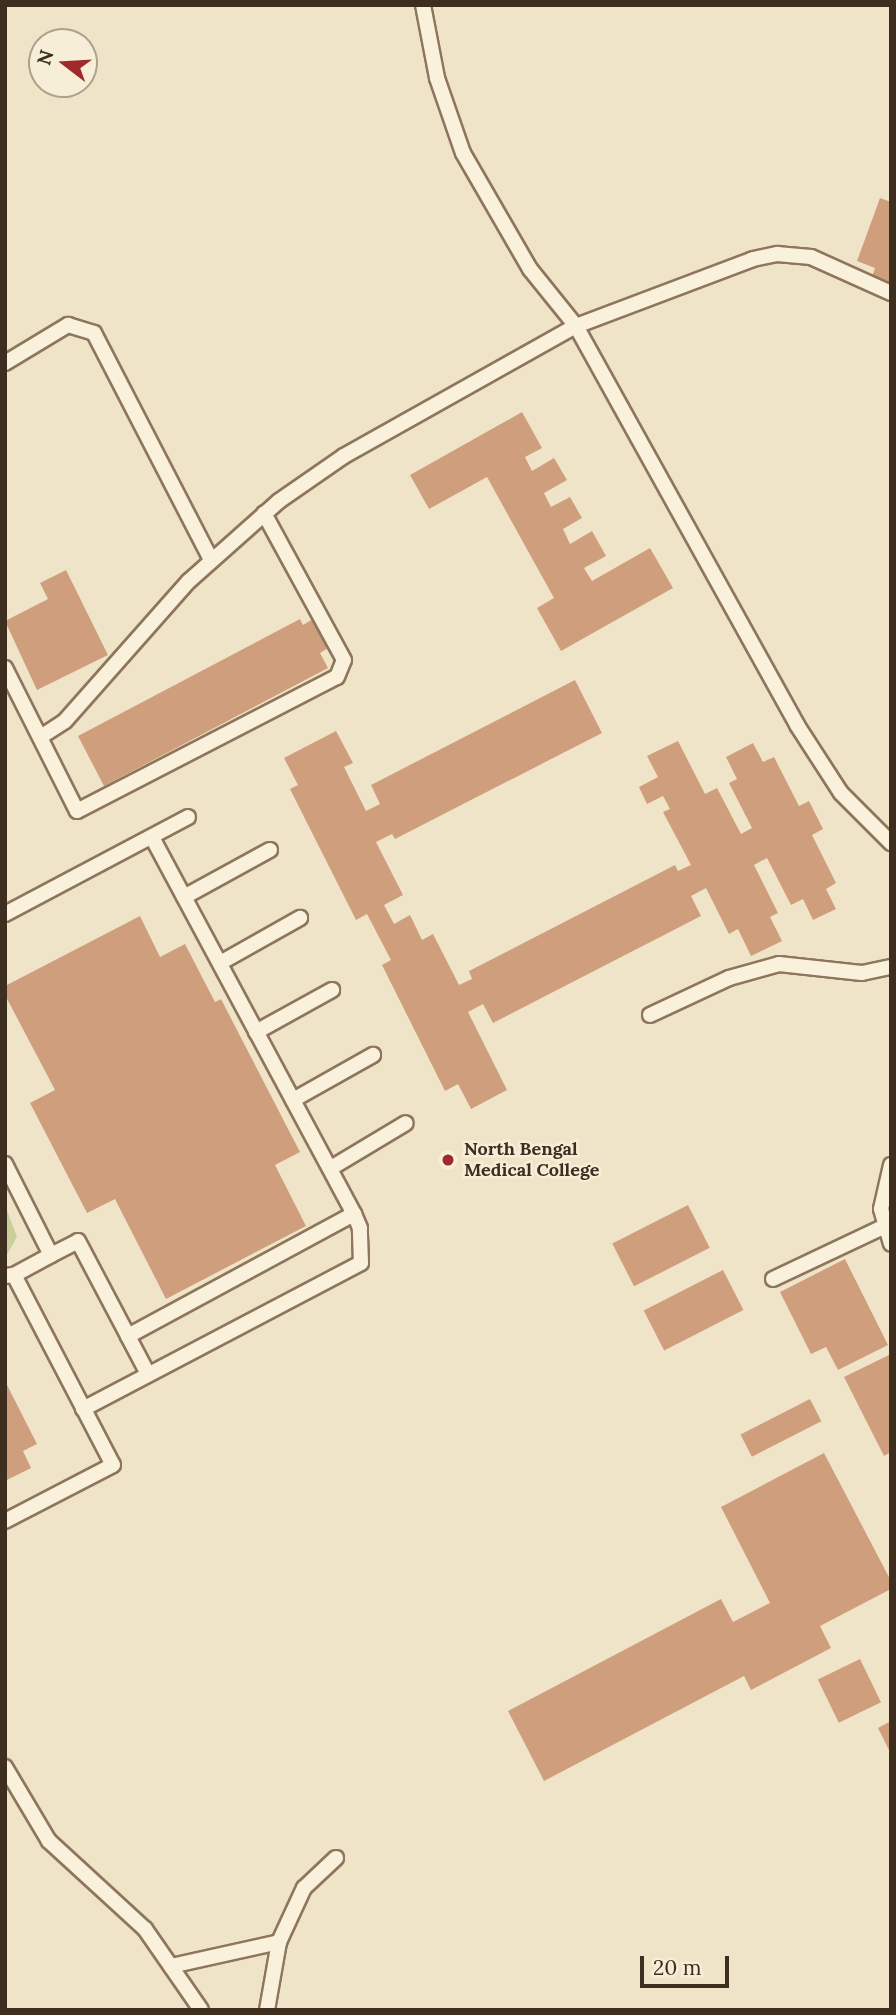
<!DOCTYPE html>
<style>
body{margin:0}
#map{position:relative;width:896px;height:2015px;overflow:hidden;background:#f0e4c8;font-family:Lora,serif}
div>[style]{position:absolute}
.green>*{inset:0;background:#c9cf9b}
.building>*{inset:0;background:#cf9f7d;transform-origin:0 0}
.roads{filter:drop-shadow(2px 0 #8d765c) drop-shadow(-2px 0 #8d765c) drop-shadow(0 2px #8d765c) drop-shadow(0 -2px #8d765c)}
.lane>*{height:14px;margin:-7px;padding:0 7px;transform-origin:7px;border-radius:7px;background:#faf1dc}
.dots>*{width:19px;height:19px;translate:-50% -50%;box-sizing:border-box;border:4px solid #f7eed8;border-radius:50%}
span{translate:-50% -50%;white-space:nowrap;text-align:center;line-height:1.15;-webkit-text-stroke:5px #f7eed8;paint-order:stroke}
.poi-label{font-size:18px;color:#3d2e20;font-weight:700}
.left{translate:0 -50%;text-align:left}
.frame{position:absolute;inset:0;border:7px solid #3d2e20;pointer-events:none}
.north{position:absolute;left:28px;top:28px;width:70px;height:70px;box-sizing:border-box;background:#f7eed8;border:2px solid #ada18e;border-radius:50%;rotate:287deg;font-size:19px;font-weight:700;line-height:28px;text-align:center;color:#3d2e20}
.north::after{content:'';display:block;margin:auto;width:24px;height:32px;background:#9e2a2b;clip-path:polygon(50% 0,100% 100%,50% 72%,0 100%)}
.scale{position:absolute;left:640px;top:1956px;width:89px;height:32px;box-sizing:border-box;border:4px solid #3d2e20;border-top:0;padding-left:9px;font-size:21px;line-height:24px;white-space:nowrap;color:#3d2e20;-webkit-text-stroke:5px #f7eed8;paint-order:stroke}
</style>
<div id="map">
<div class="green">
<div style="clip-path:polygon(5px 1205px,17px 1237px,5px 1258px)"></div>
</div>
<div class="building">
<div style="clip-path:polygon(880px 198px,891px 202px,891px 284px,872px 277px,875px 268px,857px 261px)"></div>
<div style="clip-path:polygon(522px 412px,542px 448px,525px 457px,532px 471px,554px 458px,567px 480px,544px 493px,551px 507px,570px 497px,582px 518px,563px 529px,570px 544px,592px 531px,606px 556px,584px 568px,592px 581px,650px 548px,673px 588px,561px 651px,537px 608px,554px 598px,487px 477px,429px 509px,410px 475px)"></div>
<div style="clip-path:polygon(66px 570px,108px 655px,37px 690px,5px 621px,48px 599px,40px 583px)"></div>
<div style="clip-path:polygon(300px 619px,303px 625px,313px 619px,328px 648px,320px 653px,328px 668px,104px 786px,78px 736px)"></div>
<div style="clip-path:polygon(575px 680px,602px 733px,395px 839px,392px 834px,376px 842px,403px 895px,384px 905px,394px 924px,410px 915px,422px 940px,433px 934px,459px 985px,472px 979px,469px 971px,675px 865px,678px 871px,691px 865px,663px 812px,670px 809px,663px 796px,647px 804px,639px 787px,658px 777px,647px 756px,678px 741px,705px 794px,717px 788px,741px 834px,752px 828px,729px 783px,737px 779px,726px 757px,753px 743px,763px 762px,774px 757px,799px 806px,809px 801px,823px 829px,812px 835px,836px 883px,826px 889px,836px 909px,813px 920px,803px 899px,791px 905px,767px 858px,754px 865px,778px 913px,770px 917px,782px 941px,751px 956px,738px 929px,729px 934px,706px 888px,691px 896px,701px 916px,493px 1023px,483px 1004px,468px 1012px,507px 1090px,471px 1109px,458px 1084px,445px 1091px,382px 965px,391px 960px,367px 914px,356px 920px,290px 789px,298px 785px,284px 758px,336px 731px,353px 763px,344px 767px,366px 811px,380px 804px,371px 785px)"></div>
<div style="clip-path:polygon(140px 916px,160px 957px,185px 944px,215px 1002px,221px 999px,300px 1152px,275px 1165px,306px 1226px,166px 1299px,115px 1199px,87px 1213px,30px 1103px,55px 1090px,5px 995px,5px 986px)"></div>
<div style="left:688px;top:1205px;width:48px;height:85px;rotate:63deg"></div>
<div style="clip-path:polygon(845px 1259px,888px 1345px,838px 1370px,826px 1347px,811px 1354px,780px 1292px)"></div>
<div style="left:723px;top:1270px;width:45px;height:89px;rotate:63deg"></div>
<div style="clip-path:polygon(891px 1354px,891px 1452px,884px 1456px,844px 1377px)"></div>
<div style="clip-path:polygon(5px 1381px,37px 1444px,23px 1451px,31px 1468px,5px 1481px)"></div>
<div style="left:810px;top:1399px;width:25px;height:78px;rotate:63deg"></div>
<div style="clip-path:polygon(824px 1453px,891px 1581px,891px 1589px,820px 1626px,831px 1648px,751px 1690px,744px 1676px,544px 1781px,508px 1711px,721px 1599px,733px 1622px,770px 1603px,721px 1507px)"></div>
<div style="left:860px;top:1659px;width:48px;height:47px;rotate:64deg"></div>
<div style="clip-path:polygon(891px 1721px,891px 1754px,878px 1728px)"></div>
</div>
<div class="roads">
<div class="lane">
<div style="left:423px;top:5px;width:74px;rotate:79.1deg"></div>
<div style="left:437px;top:78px;width:79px;rotate:70.9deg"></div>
<div style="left:463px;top:153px;width:134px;rotate:60deg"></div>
<div style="left:530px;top:269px;width:73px;rotate:51.1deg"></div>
<div style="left:576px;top:326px;width:189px;rotate:-20.7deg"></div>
<div style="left:753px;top:259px;width:25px;rotate:-12deg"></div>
<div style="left:777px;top:254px;width:34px;rotate:5deg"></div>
<div style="left:811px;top:257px;width:88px;rotate:24.2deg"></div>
<div style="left:5px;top:363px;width:74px;rotate:-31.1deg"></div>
<div style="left:68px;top:325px;width:27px;rotate:17deg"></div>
<div style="left:94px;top:333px;width:255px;rotate:62.7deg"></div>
<div style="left:5px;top:668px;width:160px;rotate:63.3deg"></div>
<div style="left:77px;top:811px;width:292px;rotate:-27.3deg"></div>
<div style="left:337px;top:677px;width:18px;rotate:-68deg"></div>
<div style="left:344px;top:660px;width:167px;rotate:-118.6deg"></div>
<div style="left:42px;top:736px;width:27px;rotate:-33deg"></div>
<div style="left:65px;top:721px;width:187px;rotate:-48.5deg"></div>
<div style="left:189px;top:581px;width:120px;rotate:-41.6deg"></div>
<div style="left:279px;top:501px;width:79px;rotate:-34.7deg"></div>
<div style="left:344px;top:456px;width:266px;rotate:-29.3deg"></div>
<div style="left:576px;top:326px;width:456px;rotate:61deg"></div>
<div style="left:797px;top:725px;width:81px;rotate:57.1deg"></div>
<div style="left:841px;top:793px;width:71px;rotate:45deg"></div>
<div style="left:184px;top:897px;width:98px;rotate:-28.7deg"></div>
<div style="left:5px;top:914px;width:207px;rotate:-27.9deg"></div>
<div style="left:220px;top:963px;width:92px;rotate:-29.4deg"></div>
<div style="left:650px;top:1015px;width:87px;rotate:-25.1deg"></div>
<div style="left:729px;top:978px;width:52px;rotate:-15.6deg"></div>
<div style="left:779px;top:964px;width:83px;rotate:6.2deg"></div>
<div style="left:862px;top:973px;width:30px;rotate:-12deg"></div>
<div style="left:256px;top:1032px;width:87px;rotate:-28.9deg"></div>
<div style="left:293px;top:1100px;width:92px;rotate:-29.4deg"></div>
<div style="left:5px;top:1164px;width:102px;rotate:63.2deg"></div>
<div style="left:51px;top:1255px;width:42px;rotate:151.6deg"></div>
<div style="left:891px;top:1165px;width:45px;rotate:102.8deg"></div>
<div style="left:881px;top:1209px;width:36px;rotate:74deg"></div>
<div style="left:331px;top:1168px;width:87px;rotate:-31deg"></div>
<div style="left:51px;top:1255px;width:30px;rotate:-27deg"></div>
<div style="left:78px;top:1241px;width:107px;rotate:62.2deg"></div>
<div style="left:5px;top:1276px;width:9px;rotate:-6deg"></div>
<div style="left:14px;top:1275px;width:214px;rotate:62.5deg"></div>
<div style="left:113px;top:1465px;width:122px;rotate:152.6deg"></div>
<div style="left:773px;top:1279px;width:122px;rotate:-25.3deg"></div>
<div style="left:148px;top:1374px;width:43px;rotate:-117.8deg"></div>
<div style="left:128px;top:1336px;width:257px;rotate:-28.4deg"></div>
<div style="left:83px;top:1409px;width:314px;rotate:-27.7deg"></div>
<div style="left:361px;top:1263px;width:35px;rotate:-92deg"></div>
<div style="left:360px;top:1228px;width:15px;rotate:-113deg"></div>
<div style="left:354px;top:1214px;width:427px;rotate:-118.2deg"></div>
<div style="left:5px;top:1767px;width:86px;rotate:59.3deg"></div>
<div style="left:49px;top:1841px;width:130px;rotate:42.5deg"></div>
<div style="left:145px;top:1929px;width:98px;rotate:55.3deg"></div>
<div style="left:279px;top:1942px;width:60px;rotate:-65.2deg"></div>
<div style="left:304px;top:1888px;width:44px;rotate:-43.2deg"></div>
<div style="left:171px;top:1966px;width:111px;rotate:-12.5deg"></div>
<div style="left:279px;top:1942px;width:69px;rotate:100deg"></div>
</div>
</div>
<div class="dots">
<div style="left:448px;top:1160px;background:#9e2a2b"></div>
</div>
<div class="poi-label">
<span class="left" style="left:464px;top:1160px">North Bengal<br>Medical College</span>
</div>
<div class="frame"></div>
<div class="north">N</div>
<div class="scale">20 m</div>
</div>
